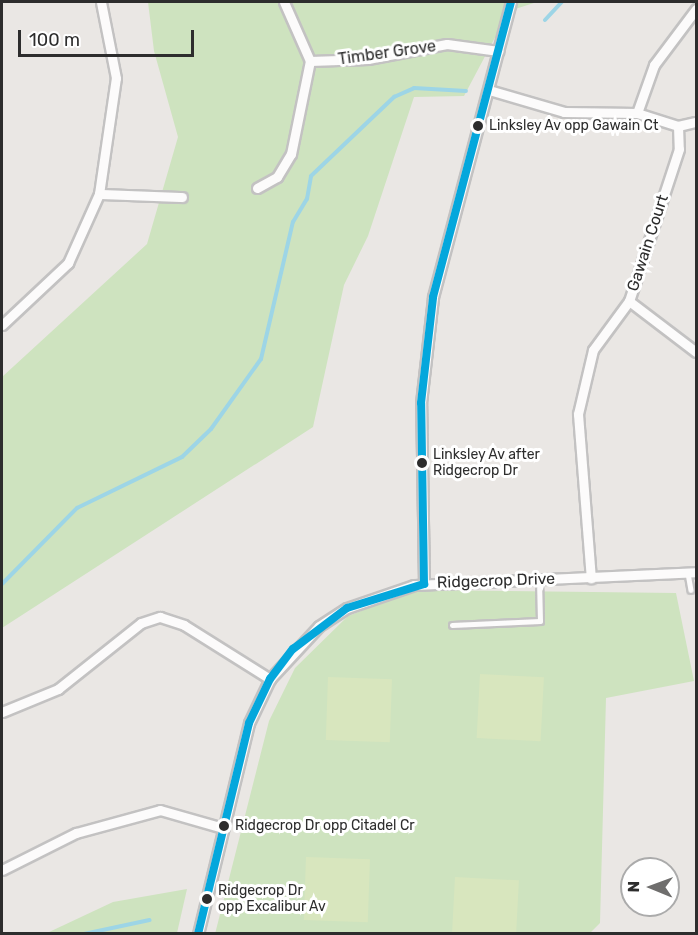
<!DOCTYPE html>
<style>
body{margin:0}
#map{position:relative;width:698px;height:935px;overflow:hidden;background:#eae7e4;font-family:Rubik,sans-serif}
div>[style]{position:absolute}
.green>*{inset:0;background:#cee3bf}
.pitch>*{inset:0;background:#d8e6be;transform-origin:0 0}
.stream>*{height:4px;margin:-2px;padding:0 2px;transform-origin:2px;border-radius:2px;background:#9dd5e6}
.roads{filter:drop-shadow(2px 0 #c3c2c2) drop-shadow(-2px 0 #c3c2c2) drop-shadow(0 2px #c3c2c2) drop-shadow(0 -2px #c3c2c2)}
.service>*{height:4.5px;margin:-2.25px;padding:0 2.25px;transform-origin:2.25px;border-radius:2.25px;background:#fcfbfb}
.minor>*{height:9px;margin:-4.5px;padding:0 4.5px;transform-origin:4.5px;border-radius:4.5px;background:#fcfbfb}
.bus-1>*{height:8px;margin:-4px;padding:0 4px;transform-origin:4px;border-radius:4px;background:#04a7dc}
.dots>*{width:16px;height:16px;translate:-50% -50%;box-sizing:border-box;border:3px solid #fff;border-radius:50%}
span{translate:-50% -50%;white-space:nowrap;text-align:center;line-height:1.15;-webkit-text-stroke:6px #fff;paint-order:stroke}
.bus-label{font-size:14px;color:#2d2d2d}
.left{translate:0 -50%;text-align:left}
.street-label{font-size:16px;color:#2d2d2d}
.frame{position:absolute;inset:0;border:3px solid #2d2d2d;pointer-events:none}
.north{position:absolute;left:620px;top:857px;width:60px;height:60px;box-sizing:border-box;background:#fff;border:2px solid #ababab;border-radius:50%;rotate:271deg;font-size:16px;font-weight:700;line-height:24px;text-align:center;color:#2d2d2d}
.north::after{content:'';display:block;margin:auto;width:21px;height:27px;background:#6f6e6d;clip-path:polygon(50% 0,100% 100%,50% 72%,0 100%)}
.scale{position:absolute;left:18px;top:30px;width:176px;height:27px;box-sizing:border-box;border:3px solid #2d2d2d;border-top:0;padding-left:8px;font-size:18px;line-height:21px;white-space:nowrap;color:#2d2d2d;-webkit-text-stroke:4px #fff;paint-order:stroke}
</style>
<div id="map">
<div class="green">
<div style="clip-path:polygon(148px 2px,537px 2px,509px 11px,464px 96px,414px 97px,368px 236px,344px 285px,313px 427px,2px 628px,2px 377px,147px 244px,178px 137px,154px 51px)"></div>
<div style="clip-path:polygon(416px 590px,676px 593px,694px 681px,606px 698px,600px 923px,590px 933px,215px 934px,269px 721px,295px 668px,348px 616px)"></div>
<div style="clip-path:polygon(187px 889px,177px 933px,47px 933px,113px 902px)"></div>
</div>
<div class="pitch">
<div style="left:480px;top:674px;width:64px;height:64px;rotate:3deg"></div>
<div style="left:328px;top:677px;width:64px;height:63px;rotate:2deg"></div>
<div style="left:306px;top:857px;width:64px;height:63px;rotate:2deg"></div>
<div style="left:455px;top:877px;width:64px;height:56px;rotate:3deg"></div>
</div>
<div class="stream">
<div style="left:545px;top:20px;width:25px;rotate:-47deg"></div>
<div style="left:2px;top:584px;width:107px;rotate:-45.4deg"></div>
<div style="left:77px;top:508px;width:117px;rotate:-25.9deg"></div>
<div style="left:182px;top:457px;width:40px;rotate:-44deg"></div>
<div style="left:211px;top:429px;width:86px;rotate:-54.5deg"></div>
<div style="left:261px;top:359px;width:141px;rotate:-76.9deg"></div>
<div style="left:293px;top:222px;width:27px;rotate:-59deg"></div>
<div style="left:307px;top:199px;width:23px;rotate:-80deg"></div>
<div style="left:311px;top:176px;width:115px;rotate:-43.6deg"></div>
<div style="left:394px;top:97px;width:22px;rotate:-24deg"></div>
<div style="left:414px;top:88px;width:52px;rotate:3.3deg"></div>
<div style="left:84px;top:934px;width:67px;rotate:-12deg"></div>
</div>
<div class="roads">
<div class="service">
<div style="left:688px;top:573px;width:17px;rotate:80deg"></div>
<div style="left:452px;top:625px;width:88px;rotate:-2.6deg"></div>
<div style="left:540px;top:621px;width:42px;rotate:-91.4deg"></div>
</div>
<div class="minor">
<div style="left:284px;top:2px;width:64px;rotate:66.2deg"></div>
<div style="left:310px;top:61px;width:58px;rotate:-2deg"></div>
<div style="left:368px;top:59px;width:80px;rotate:-10.8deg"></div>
<div style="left:447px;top:44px;width:52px;rotate:7.7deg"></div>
<div style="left:489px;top:90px;width:78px;rotate:16.3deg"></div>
<div style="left:564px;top:112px;width:73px;rotate:0.8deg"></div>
<div style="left:637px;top:113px;width:43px;rotate:17.6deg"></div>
<div style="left:678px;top:126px;width:23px;rotate:88deg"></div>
<div style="left:679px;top:149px;width:160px;rotate:108.2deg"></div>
<div style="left:629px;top:301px;width:61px;rotate:126.3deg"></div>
<div style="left:593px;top:350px;width:66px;rotate:103.2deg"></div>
<div style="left:578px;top:414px;width:165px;rotate:85.5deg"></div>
<div style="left:637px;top:113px;width:51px;rotate:-70.5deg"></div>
<div style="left:654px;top:65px;width:70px;rotate:-53.1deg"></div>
<div style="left:678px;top:126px;width:18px;rotate:-13deg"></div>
<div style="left:257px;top:188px;width:23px;rotate:-29deg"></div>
<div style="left:277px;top:177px;width:27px;rotate:-59deg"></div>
<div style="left:291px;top:154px;width:95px;rotate:-78.5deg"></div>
<div style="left:99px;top:194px;width:83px;rotate:2.1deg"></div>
<div style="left:629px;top:301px;width:84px;rotate:37.3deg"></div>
<div style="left:2px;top:325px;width:91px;rotate:-43.2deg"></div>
<div style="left:68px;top:263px;width:76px;rotate:-65.8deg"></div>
<div style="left:99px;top:194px;width:117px;rotate:-81.7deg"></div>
<div style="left:116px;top:78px;width:77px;rotate:-101.2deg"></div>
<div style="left:424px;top:584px;width:181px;rotate:-90.9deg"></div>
<div style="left:421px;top:403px;width:107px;rotate:-83.5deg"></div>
<div style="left:433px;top:297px;width:305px;rotate:-75.2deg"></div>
<div style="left:2px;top:712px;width:61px;rotate:-22.3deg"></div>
<div style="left:58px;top:689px;width:106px;rotate:-38.5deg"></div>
<div style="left:141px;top:623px;width:20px;rotate:-18deg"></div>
<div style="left:160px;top:617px;width:25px;rotate:18deg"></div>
<div style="left:184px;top:625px;width:102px;rotate:32.1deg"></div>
<div style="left:2px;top:870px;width:83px;rotate:-26.6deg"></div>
<div style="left:76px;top:833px;width:87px;rotate:-15.3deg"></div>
<div style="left:160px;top:810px;width:66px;rotate:15.9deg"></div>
<div style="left:198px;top:934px;width:217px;rotate:-76.4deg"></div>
<div style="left:249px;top:723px;width:49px;rotate:-64.5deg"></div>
<div style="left:270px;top:679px;width:72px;rotate:-47.2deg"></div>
<div style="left:319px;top:626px;width:33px;rotate:-33deg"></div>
<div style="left:347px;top:608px;width:71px;rotate:-18.9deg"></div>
<div style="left:414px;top:585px;width:282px;rotate:-2.6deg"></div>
</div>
</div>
<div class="bus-1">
<div style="left:424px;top:584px;width:181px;rotate:-90.9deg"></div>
<div style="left:421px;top:403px;width:107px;rotate:-83.5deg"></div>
<div style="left:433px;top:297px;width:305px;rotate:-75.2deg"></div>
<div style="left:198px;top:934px;width:217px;rotate:-76.4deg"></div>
<div style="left:249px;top:723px;width:49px;rotate:-64.5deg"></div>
<div style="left:270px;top:679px;width:38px;rotate:-53deg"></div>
<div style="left:293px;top:649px;width:68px;rotate:-37.2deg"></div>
<div style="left:347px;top:608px;width:81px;rotate:-17.3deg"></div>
</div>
<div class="dots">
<div style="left:478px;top:126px;background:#2d2d2d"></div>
<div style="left:422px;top:463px;background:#2d2d2d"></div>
<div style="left:224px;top:826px;background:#2d2d2d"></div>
<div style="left:207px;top:899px;background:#2d2d2d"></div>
</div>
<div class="bus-label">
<span class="left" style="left:489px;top:126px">Linksley Av opp Gawain Ct</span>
<span class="left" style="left:433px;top:463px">Linksley Av after<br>Ridgecrop Dr</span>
<span class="left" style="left:235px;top:826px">Ridgecrop Dr opp Citadel Cr</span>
<span class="left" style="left:218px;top:899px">Ridgecrop Dr<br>opp Excalibur Av</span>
</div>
<div class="street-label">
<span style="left:387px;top:53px;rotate:-8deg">Timber Grove</span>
<span style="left:648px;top:243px;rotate:-72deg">Gawain Court</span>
<span style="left:496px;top:581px;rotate:-2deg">Ridgecrop Drive</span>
</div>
<div class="frame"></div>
<div class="north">N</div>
<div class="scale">100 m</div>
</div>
